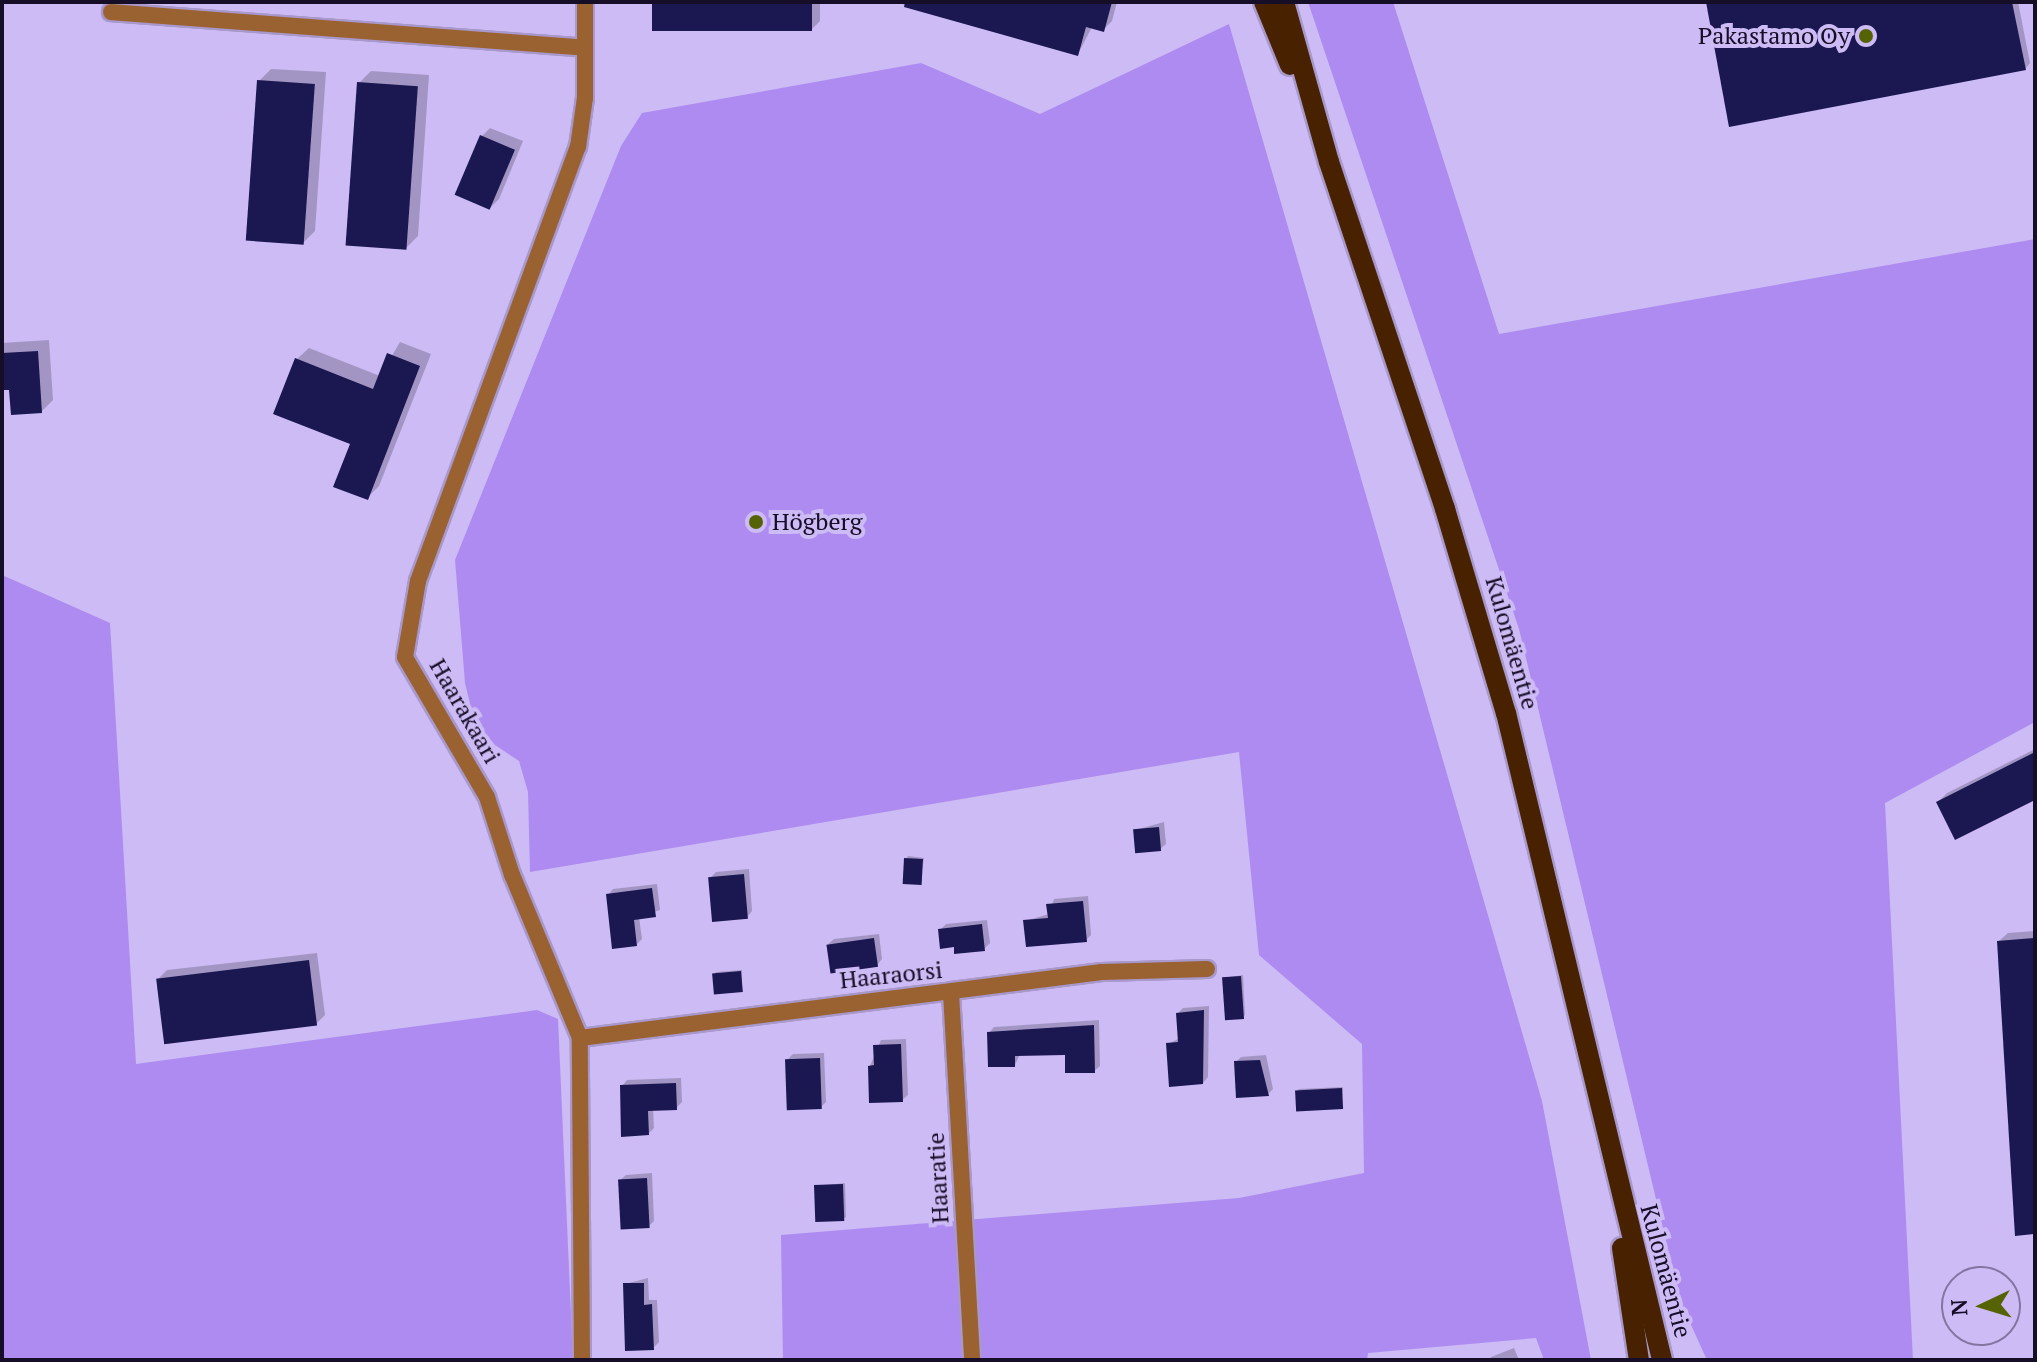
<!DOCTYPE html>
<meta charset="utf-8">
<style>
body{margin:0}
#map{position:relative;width:2037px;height:1362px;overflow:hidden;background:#ccbbf4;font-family:"PT Serif",serif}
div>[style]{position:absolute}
.green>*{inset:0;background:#ae8bf0}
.shadow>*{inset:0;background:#0003}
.building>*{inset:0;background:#1a1751;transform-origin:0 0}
.roads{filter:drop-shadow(2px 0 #a898cb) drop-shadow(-2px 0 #a898cb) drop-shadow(0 2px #a898cb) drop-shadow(0 -2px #a898cb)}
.minor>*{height:16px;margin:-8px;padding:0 8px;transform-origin:8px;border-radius:8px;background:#9a6131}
.primary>*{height:20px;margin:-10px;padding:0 10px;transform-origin:10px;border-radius:10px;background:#472100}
.dots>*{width:22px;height:22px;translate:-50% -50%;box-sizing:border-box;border:4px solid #ccbbf4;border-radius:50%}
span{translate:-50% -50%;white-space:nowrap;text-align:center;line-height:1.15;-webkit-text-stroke:8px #ccbbf4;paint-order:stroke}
.poi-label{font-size:24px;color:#160d26}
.right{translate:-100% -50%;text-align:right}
.left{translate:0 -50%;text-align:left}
.street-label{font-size:24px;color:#160d26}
.frame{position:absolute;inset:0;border:4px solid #160d26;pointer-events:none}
.north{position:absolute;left:1941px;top:1266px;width:80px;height:80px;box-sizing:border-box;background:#ccbbf4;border:2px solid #8375a2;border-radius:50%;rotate:266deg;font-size:22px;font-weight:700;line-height:32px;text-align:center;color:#160d26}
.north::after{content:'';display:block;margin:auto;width:28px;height:36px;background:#566305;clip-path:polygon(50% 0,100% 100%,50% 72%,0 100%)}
</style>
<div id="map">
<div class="green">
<div style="clip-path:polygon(1308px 2px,1393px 2px,1499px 334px,2035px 239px,2035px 722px,1885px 803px,1913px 1360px,1707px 1360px,1681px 1303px,1519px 629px)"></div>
<div style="clip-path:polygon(1229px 24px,1542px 1101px,1591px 1360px,1544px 1360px,1536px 1338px,1368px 1353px,1367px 1360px,783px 1360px,781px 1235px,1239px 1198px,1364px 1173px,1362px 1044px,1259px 955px,1239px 752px,530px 872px,528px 792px,519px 761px,495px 745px,474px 720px,465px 683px,455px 560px,621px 146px,642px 113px,921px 63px,1040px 114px)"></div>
<div style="clip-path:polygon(2px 575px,110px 623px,136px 1064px,537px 1010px,558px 1019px,573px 1360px,2px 1360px)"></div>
</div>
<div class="shadow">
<div style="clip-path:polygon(654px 2px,820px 2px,820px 21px,811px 30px)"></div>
<div style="clip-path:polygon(895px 2px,1117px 2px,1112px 21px,1103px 30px,1092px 27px,1078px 54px)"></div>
<div style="clip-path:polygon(1708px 2px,2018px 2px,2030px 63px,2025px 69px)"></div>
<div style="clip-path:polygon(271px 69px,326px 72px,315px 231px,303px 243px,259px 81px)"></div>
<div style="clip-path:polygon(371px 71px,429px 75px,418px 236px,406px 248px,359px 83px)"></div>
<div style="clip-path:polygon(490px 128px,523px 141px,499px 199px,490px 208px,482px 136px)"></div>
<div style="clip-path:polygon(49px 340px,53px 400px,41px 412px,11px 388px,2px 388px,2px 343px)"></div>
<div style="clip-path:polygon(400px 342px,431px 354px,379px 486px,367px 498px,352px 443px,297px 359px,309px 348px,380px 376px)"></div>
<div style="clip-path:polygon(2035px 749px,2035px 798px,1938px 802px,1947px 793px)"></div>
<div style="clip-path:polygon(1164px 822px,1166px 844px,1160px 849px,1135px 830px)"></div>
<div style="clip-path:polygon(908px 856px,924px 858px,920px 883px,906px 859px)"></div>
<div style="clip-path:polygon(749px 869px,752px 911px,747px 917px,710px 878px,716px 872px)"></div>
<div style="clip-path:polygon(657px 884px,660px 910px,639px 917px,642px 939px,636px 945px,608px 895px,613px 889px)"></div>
<div style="clip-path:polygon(1088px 896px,1091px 935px,1086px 940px,1025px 921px,1049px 914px,1054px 899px)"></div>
<div style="clip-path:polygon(987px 920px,990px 943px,984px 949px,955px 945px,940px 930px,946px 924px)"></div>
<div style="clip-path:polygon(2035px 931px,2035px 1232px,1999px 941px,2008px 933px)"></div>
<div style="clip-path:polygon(879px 934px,882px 959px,877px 965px,828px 944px,834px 939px)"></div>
<div style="clip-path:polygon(317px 953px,325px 1015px,316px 1024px,158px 979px,167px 970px)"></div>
<div style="clip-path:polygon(742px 970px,742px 990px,714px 974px,716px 972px)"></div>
<div style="clip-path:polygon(1243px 975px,1245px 1015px,1243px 1017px,1224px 978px)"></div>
<div style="clip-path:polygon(1209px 1006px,1208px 1077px,1203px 1083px,1168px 1044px,1180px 1038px,1178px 1013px,1183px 1008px)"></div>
<div style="clip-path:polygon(1099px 1020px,1100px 1066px,1094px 1071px,1067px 1053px,1020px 1054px,1015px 1065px,989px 1033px,994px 1027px)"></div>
<div style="clip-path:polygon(906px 1039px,908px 1095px,902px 1100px,870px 1066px,881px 1040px)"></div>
<div style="clip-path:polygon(824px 1053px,826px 1102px,821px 1107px,787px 1060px,793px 1054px)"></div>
<div style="clip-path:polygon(1266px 1055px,1273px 1089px,1268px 1094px,1236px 1062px,1241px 1057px)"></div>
<div style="clip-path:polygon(681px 1078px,682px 1102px,676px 1108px,653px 1109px,654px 1128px,649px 1133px,622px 1086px,627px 1080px)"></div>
<div style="clip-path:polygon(1343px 1087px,1342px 1107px,1297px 1091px,1299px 1089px)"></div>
<div style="clip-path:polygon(652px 1173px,654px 1221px,649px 1226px,620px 1180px,626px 1175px)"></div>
<div style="clip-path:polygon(845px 1183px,846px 1217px,843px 1219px,816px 1186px)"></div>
<div style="clip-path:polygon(648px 1278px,649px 1300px,657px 1300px,659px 1342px,653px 1348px,625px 1284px)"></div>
<div style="clip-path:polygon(1514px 1348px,1519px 1360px,1489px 1360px,1491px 1357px)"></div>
</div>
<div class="building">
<div style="left:652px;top:2px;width:160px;height:29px"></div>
<div style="clip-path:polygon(905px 2px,1112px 2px,1104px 32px,1086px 27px,1078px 56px,904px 7px)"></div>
<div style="clip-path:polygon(1706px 2px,2012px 2px,2026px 70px,1729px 127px)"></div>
<div style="left:257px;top:80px;width:58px;height:161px;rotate:4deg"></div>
<div style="left:357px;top:82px;width:61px;height:164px;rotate:4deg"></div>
<div style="left:480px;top:135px;width:38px;height:65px;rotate:23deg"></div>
<div style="clip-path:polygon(38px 351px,42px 413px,11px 415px,9px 390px,2px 390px,2px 353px)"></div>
<div style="clip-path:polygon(387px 353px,420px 366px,368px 500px,333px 487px,350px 444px,273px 414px,295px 358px,373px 389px)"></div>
<div style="clip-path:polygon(2035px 752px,2035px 800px,1955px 840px,1936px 802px)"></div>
<div style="left:1159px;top:827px;width:24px;height:26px;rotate:85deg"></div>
<div style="left:904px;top:858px;width:19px;height:26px;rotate:3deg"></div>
<div style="left:744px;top:874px;width:45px;height:36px;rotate:85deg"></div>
<div style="clip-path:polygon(652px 888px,656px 917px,634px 920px,637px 946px,612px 949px,606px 894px)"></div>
<div style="clip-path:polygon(1083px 901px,1087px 942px,1026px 947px,1023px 920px,1048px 918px,1046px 904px)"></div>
<div style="clip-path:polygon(982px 924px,985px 951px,954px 954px,954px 947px,940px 949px,938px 929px)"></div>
<div style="left:874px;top:938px;width:29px;height:48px;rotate:82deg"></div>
<div style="clip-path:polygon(2035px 938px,2035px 1234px,2015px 1236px,1997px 941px)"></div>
<div style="left:309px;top:960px;width:66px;height:154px;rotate:83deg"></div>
<div style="left:741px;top:971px;width:21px;height:29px;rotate:85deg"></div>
<div style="left:1241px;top:976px;width:43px;height:19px;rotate:86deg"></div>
<div style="clip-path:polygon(1204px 1010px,1203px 1084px,1169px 1087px,1166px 1043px,1178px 1042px,1176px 1013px)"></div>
<div style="clip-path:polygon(1094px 1025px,1095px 1073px,1065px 1073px,1065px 1055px,1015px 1056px,1015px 1067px,988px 1067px,987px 1032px)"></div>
<div style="clip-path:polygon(901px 1044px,903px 1102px,869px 1103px,868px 1066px,874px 1065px,873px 1045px)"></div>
<div style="left:820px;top:1058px;width:51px;height:35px;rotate:88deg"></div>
<div style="clip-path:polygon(1260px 1060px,1269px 1096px,1236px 1098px,1234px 1061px)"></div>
<div style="clip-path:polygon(676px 1083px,677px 1110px,648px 1111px,649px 1135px,621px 1137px,620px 1085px)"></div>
<div style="left:1342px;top:1088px;width:21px;height:47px;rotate:87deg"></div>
<div style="left:647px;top:1178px;width:50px;height:29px;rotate:87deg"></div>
<div style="left:843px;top:1184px;width:37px;height:29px;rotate:88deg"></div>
<div style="clip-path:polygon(623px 1283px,644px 1283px,644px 1305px,652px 1304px,654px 1350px,625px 1351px)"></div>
</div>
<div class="roads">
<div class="minor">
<div style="left:111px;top:12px;width:475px;rotate:4.3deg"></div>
<div style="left:951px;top:993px;width:368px;rotate:86.7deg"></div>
<div style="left:580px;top:1038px;width:526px;rotate:-7.21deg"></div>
<div style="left:1102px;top:972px;width:105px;rotate:-1.6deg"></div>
<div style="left:582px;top:1360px;width:322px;rotate:-90.4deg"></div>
<div style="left:580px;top:1038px;width:177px;rotate:-112.6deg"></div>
<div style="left:512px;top:875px;width:82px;rotate:-107.8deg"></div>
<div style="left:487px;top:797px;width:162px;rotate:-120.4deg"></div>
<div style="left:405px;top:657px;width:77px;rotate:-80.3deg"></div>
<div style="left:418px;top:581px;width:463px;rotate:-69.8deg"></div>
<div style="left:578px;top:147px;width:49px;rotate:-81.9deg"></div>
<div style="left:585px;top:98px;width:96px;rotate:-90deg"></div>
</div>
<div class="primary">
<div style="left:1264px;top:2px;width:68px;rotate:67.6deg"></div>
<div style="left:1284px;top:2px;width:166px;rotate:74.3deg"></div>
<div style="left:1329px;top:162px;width:366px;rotate:71.5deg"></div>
<div style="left:1445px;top:509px;width:213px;rotate:73.4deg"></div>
<div style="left:1506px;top:713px;width:666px;rotate:76.44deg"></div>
<div style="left:1622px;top:1248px;width:113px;rotate:81.4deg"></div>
</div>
</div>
<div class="dots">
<div style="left:1866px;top:36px;background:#566305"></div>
<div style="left:756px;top:522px;background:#566305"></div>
</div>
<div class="poi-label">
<span class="right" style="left:1850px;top:36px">Pakastamo Oy</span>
<span class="left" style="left:772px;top:522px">Högberg</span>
</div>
<div class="street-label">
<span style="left:1512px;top:643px;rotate:74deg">Kulomäentie</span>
<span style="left:465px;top:711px;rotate:60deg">Haarakaari</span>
<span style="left:891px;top:975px;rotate:-6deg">Haaraorsi</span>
<span style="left:938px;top:1178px;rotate:-93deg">Haaratie</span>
<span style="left:1666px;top:1271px;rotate:75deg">Kulomäentie</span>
</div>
<div class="frame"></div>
<div class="north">N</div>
</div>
